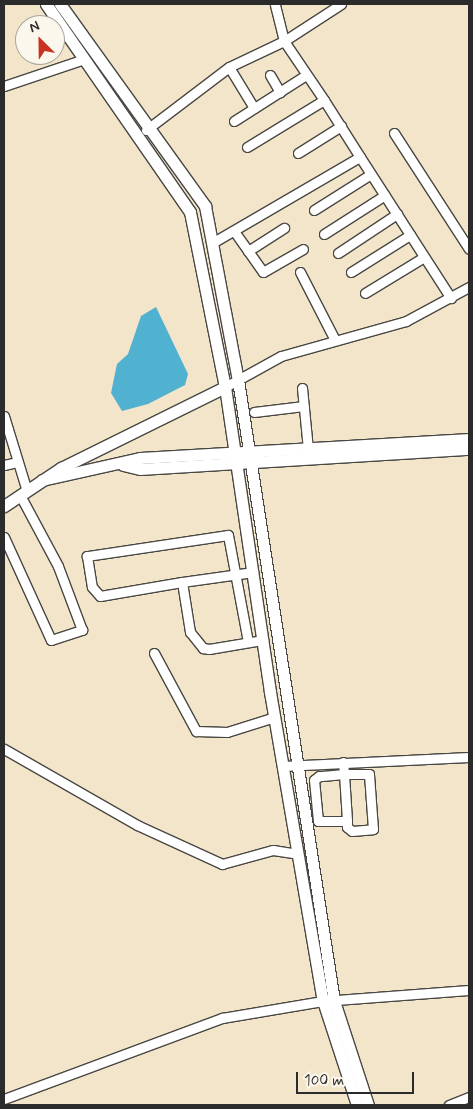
<!DOCTYPE html>
<style>
body{margin:0}
#map{position:relative;width:473px;height:1109px;overflow:hidden;background:#f2e5c9;font-family:Mynerve,sans-serif}
div>[style]{position:absolute}
.water>*{inset:0;background:#51b1d0}
.roads{filter:drop-shadow(1px 0 #494743) drop-shadow(-1px 0 #494743) drop-shadow(0 1px #494743) drop-shadow(0 -1px #494743)}
.minor>*{height:9px;margin:-4.5px;padding:0 4.5px;transform-origin:4.5px;border-radius:4.5px;background:#fff}
.tertiary>*{height:11px;margin:-5.5px;padding:0 5.5px;transform-origin:5.5px;border-radius:5.5px;background:#fff}
span{translate:-50% -50%;white-space:nowrap;text-align:center;line-height:1.15;-webkit-text-stroke:4px #fbf7ec;paint-order:stroke}
.frame{position:absolute;inset:0;border:5px solid #2b2b2b;pointer-events:none}
.north{position:absolute;left:15px;top:15px;width:50px;height:50px;box-sizing:border-box;background:#fbf7ec;border:1px solid #a8a59f;border-radius:50%;rotate:337deg;font-size:14px;font-weight:700;line-height:20px;text-align:center;color:#2b2b2b}
.north::after{content:'';display:block;margin:auto;width:18px;height:22px;background:#c8321e;clip-path:polygon(50% 0,100% 100%,50% 72%,0 100%)}
.scale{position:absolute;left:296px;top:1072px;width:118px;height:22px;box-sizing:border-box;border:2px solid #2b2b2b;border-top:0;padding-left:6px;font-size:15px;line-height:18px;white-space:nowrap;color:#2b2b2b;-webkit-text-stroke:4px #fbf7ec;paint-order:stroke}
</style>
<div id="map">
<div class="water">
<div style="clip-path:polygon(156px 307px,188px 374px,185px 385px,148px 404px,122px 411px,111px 393px,117px 364px,128px 354px,141px 316px)"></div>
</div>
<div class="roads">
<div class="minor">
<div style="left:229px;top:67px;width:48px;rotate:58.6deg"></div>
<div style="left:270px;top:75px;width:20px;rotate:60deg"></div>
<div style="left:4px;top:86px;width:84px;rotate:-18.6deg"></div>
<div style="left:234px;top:121px;width:85px;rotate:-32.6deg"></div>
<div style="left:146px;top:130px;width:104px;rotate:-37.2deg"></div>
<div style="left:229px;top:67px;width:61px;rotate:-25.3deg"></div>
<div style="left:284px;top:41px;width:38px;rotate:-104deg"></div>
<div style="left:394px;top:133px;width:138px;rotate:57.1deg"></div>
<div style="left:247px;top:147px;width:90px;rotate:-31.4deg"></div>
<div style="left:324px;top:100px;width:71px;rotate:-124.1deg"></div>
<div style="left:284px;top:41px;width:68px;rotate:-33deg"></div>
<div style="left:298px;top:153px;width:51px;rotate:-32.1deg"></div>
<div style="left:360px;top:157px;width:168px;rotate:57.2deg"></div>
<div style="left:314px;top:210px;width:67px;rotate:-32.3deg"></div>
<div style="left:234px;top:231px;width:50px;rotate:54.7deg"></div>
<div style="left:263px;top:272px;width:46px;rotate:-29.9deg"></div>
<div style="left:324px;top:234px;width:72px;rotate:-32.6deg"></div>
<div style="left:212px;top:243px;width:171px;rotate:-30.2deg"></div>
<div style="left:360px;top:157px;width:67px;rotate:-122.3deg"></div>
<div style="left:248px;top:251px;width:43px;rotate:-32.6deg"></div>
<div style="left:338px;top:253px;width:71px;rotate:-33.5deg"></div>
<div style="left:300px;top:272px;width:76px;rotate:62.8deg"></div>
<div style="left:351px;top:272px;width:70px;rotate:-32.1deg"></div>
<div style="left:365px;top:293px;width:69px;rotate:-31.4deg"></div>
<div style="left:225px;top:387px;width:64px;rotate:-29deg"></div>
<div style="left:281px;top:356px;width:130px;rotate:-15.6deg"></div>
<div style="left:406px;top:321px;width:72px;rotate:-28.4deg"></div>
<div style="left:302px;top:388px;width:61px;rotate:84.4deg"></div>
<div style="left:254px;top:412px;width:50px;rotate:-6.8deg"></div>
<div style="left:4px;top:416px;width:78px;rotate:73deg"></div>
<div style="left:4px;top:465px;width:13px;rotate:-13deg"></div>
<div style="left:4px;top:537px;width:113px;rotate:65.5deg"></div>
<div style="left:51px;top:640px;width:33px;rotate:-18deg"></div>
<div style="left:82px;top:630px;width:68px;rotate:-110.6deg"></div>
<div style="left:58px;top:566px;width:81px;rotate:-118.2deg"></div>
<div style="left:182px;top:582px;width:72px;rotate:-8deg"></div>
<div style="left:248px;top:642px;width:109px;rotate:-100.6deg"></div>
<div style="left:228px;top:535px;width:143px;rotate:171.5deg"></div>
<div style="left:87px;top:556px;width:31px;rotate:81deg"></div>
<div style="left:92px;top:587px;width:12px;rotate:48deg"></div>
<div style="left:100px;top:596px;width:83px;rotate:-9.7deg"></div>
<div style="left:182px;top:582px;width:51px;rotate:80.9deg"></div>
<div style="left:190px;top:632px;width:21px;rotate:51deg"></div>
<div style="left:203px;top:648px;width:6px;rotate:9deg"></div>
<div style="left:209px;top:649px;width:55px;rotate:-9.5deg"></div>
<div style="left:154px;top:653px;width:89px;rotate:61.7deg"></div>
<div style="left:196px;top:731px;width:31px;rotate:2deg"></div>
<div style="left:227px;top:732px;width:50px;rotate:-17.4deg"></div>
<div style="left:4px;top:749px;width:153px;rotate:29.7deg"></div>
<div style="left:137px;top:825px;width:94px;rotate:24.6deg"></div>
<div style="left:222px;top:864px;width:53px;rotate:-15.4deg"></div>
<div style="left:273px;top:850px;width:25px;rotate:9deg"></div>
<div style="left:343px;top:762px;width:12px;rotate:85deg"></div>
<div style="left:344px;top:774px;width:47px;rotate:86.3deg"></div>
<div style="left:347px;top:821px;width:6px;rotate:90deg"></div>
<div style="left:347px;top:827px;width:6px;rotate:39deg"></div>
<div style="left:352px;top:831px;width:21px;rotate:-5deg"></div>
<div style="left:373px;top:829px;width:55px;rotate:-94.2deg"></div>
<div style="left:369px;top:774px;width:25px;rotate:180deg"></div>
<div style="left:344px;top:774px;width:25px;rotate:175deg"></div>
<div style="left:319px;top:776px;width:6px;rotate:141deg"></div>
<div style="left:314px;top:780px;width:41px;rotate:84.4deg"></div>
<div style="left:318px;top:821px;width:29px"></div>
<div style="left:283px;top:766px;width:186px;rotate:-2.8deg"></div>
<div style="left:4px;top:1099px;width:233px;rotate:-20.4deg"></div>
<div style="left:222px;top:1018px;width:102px;rotate:-9.6deg"></div>
<div style="left:323px;top:1001px;width:146px;rotate:-4.3deg"></div>
<div style="left:449px;top:1105px;width:22px;rotate:-22deg"></div>
</div>
<div class="tertiary">
<div style="left:46px;top:4px;width:253px;rotate:55.3deg"></div>
<div style="left:190px;top:212px;width:178px;rotate:78.7deg"></div>
<div style="left:225px;top:387px;width:308px;rotate:81.6deg"></div>
<div style="left:270px;top:692px;width:314px;rotate:80.3deg"></div>
<div style="left:323px;top:1001px;width:109px;rotate:71.9deg"></div>
<div style="left:60px;top:4px;width:249px;rotate:54.3deg"></div>
<div style="left:205px;top:206px;width:177px;rotate:79.3deg"></div>
<div style="left:238px;top:380px;width:628px;rotate:81.21deg"></div>
<div style="left:334px;top:1001px;width:109px;rotate:71.9deg"></div>
<div style="left:123px;top:465px;width:17px;rotate:13deg"></div>
<div style="left:140px;top:469px;width:330px;rotate:-3.5deg"></div>
<div style="left:42px;top:480px;width:100px;rotate:-12.7deg"></div>
<div style="left:140px;top:458px;width:330px;rotate:-3.3deg"></div>
<div style="left:4px;top:506px;width:69px;rotate:-33.7deg"></div>
<div style="left:61px;top:468px;width:183px;rotate:-26.3deg"></div>
</div>
</div>
<div class="frame"></div>
<div class="north">N</div>
<div class="scale">100 m</div>
</div>
